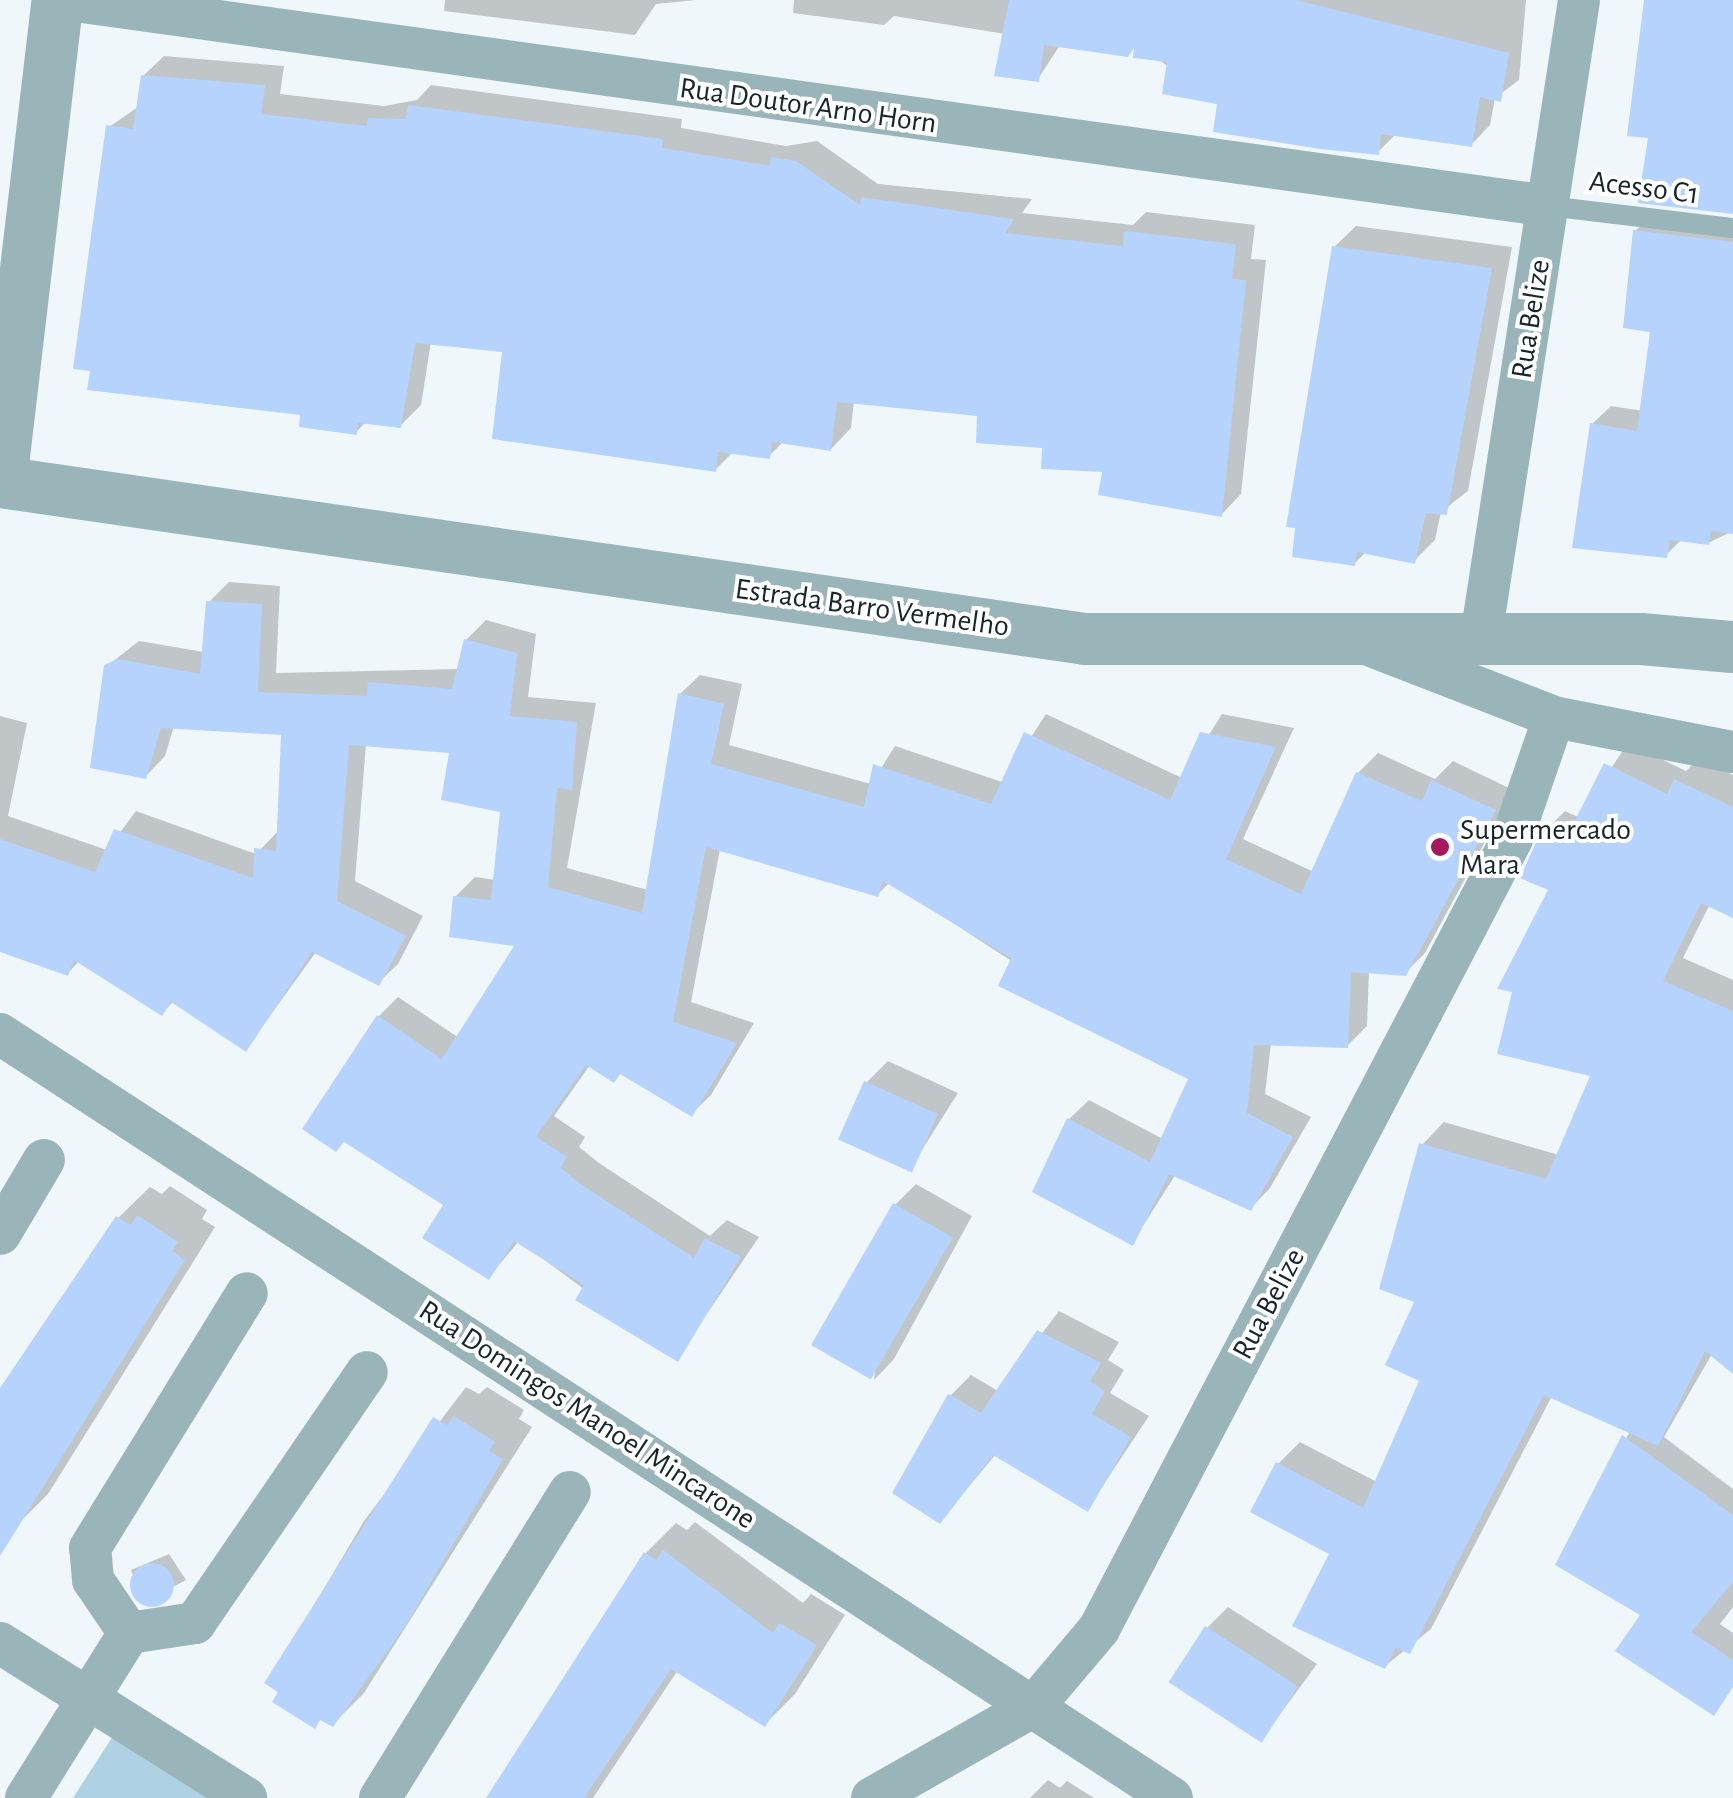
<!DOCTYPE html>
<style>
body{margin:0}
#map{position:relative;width:1733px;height:1798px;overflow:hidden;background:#f0f7fb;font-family:"Alegreya Sans",sans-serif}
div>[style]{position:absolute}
.green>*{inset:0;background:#aed1e4}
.shadow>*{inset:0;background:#0003}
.building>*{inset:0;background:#b6d3fd;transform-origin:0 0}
.round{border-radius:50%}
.service>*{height:20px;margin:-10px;padding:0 10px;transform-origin:10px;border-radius:10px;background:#9ab5b9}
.minor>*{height:42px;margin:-21px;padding:0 21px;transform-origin:21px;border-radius:21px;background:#9ab5b9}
.tertiary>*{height:52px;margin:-26px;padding:0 26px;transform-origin:26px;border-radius:26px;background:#9ab5b9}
.dots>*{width:28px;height:28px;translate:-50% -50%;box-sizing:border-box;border:5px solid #fff;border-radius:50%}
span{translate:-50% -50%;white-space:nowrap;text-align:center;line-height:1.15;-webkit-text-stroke:8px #fff;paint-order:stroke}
.street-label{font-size:30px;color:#16242b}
.poi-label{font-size:30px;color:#16242b}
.left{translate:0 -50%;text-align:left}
</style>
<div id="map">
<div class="green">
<div style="clip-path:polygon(113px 1736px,208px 1798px,73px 1798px)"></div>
</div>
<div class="shadow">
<div style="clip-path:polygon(445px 0,696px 0,656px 4px,635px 35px,444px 11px)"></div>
<div style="clip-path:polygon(794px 0,1526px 0,1519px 80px,1495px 98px,1490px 125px,1471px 145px,1397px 133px,1378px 152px,1220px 102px,1137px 45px,1060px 45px,1038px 79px,1005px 34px,894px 16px,884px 25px,793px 13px)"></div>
<div style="clip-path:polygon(164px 56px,284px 66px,280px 94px,384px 106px,417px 100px,431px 85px,682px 119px,681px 128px,786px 146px,817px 141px,878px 184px,1032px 199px,1022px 213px,1133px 225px,1146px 212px,1255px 225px,1251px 259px,1266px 260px,1241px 494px,1221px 515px,980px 413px,854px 401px,851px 428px,831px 449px,784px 441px,769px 456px,733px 452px,716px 469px,505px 350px,431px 342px,421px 405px,400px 426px,366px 422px,356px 432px,303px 413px,109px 127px,138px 107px,143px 76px)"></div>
<div style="clip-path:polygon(1654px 213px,1733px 222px,1733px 531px,1708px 543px,1682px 539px,1666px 555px,1592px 424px,1611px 406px,1643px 411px,1653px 330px,1635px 231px)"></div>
<div style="clip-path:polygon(1356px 226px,1512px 247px,1468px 491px,1441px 512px,1435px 540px,1414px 561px,1367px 551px,1354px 564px,1334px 247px)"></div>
<div style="clip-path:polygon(229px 582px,280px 586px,276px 673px,459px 669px,466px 640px,486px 620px,536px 634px,528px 697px,596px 703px,567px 868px,648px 890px,680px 694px,700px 675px,742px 684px,729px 745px,871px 784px,895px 746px,1002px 782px,1046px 714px,1182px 778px,1222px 714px,1294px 728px,1243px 839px,1314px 872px,1358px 773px,1378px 753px,1435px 779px,1453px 761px,1513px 790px,1425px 953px,1405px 973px,1369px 971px,1367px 1026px,1347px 1046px,1271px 1043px,1265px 1094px,1311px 1117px,1270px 1188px,1251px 1208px,1176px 1174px,1132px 1243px,1069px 1119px,1089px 1100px,1163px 1139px,1191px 1078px,890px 882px,878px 894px,720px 849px,691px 1002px,754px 1023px,711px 1095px,691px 1114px,622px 1072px,614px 1080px,590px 1065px,554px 1116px,585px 1137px,579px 1147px,599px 1163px,710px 1236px,727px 1220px,759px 1237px,677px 1358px,519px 1241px,489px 1277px,447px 1205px,378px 1017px,398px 997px,459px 1038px,519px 944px,455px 897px,475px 877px,496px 880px,503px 810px,452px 751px,366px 744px,355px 881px,423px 916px,398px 964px,378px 983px,316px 952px,246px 1049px,174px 1001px,162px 1013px,80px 960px,68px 973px,0 949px,0 716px,27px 723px,8px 816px,107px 850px,136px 811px,256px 854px,279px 830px,284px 733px,174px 726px,165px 756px,146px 776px,107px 666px,139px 641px,204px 652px,209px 602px)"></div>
<div style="clip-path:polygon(1628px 743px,1686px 771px,1699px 758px,1733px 775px,1733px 916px,1710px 904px,1683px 958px,1733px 980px,1733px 1370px,1712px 1354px,1664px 1437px,1733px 1489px,1733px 1607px,1720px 1624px,1733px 1633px,1733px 1668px,1559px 1564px,1630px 1431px,1552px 1396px,1431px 1629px,1385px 1666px,1333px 1553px,1278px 1464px,1300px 1442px,1377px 1482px,1422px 1379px,1422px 1145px,1444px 1122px,1559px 1155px,1593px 1075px,1543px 833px,1565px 811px,1578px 817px)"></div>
<div style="clip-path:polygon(888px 1061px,958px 1093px,908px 1172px,866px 1083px)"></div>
<div style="clip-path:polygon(916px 1184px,972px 1216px,894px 1359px,874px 1380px,895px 1205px)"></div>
<div style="clip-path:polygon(170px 1186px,207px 1210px,202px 1219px,215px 1227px,48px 1494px,17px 1525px,0 1523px,0 1399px,118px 1218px,150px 1187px,162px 1194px)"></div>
<div style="clip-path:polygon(1059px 1311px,1119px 1342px,1108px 1360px,1124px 1370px,1110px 1393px,1149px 1416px,1088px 1508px,996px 1454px,940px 1521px,950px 1396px,971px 1375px,998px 1391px)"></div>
<div style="clip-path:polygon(466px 1387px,479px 1394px,487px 1387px,524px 1410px,519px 1419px,532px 1427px,364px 1693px,333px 1724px,322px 1718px,314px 1726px,268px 1683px,364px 1521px)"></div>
<div style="clip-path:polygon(695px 1522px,803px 1603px,811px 1594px,845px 1615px,795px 1694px,765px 1724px,678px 1670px,593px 1798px,489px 1798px,646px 1553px,676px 1523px,687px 1530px)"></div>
<div style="clip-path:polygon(169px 1554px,186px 1580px,143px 1603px,131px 1570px)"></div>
<div style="clip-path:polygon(1228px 1607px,1317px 1664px,1261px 1740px,1207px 1628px)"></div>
<div style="clip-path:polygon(1048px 1780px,1060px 1788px,1067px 1781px,1094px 1798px,1030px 1798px)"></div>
</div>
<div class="building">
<div style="clip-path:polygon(1009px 0,1296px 0,1509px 53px,1501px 102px,1480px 97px,1472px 147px,1381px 134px,1379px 155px,1320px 149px,1213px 132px,1217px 104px,1162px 94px,1167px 62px,1133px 58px,1134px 48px,1128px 57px,1044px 45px,1039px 82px,994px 76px)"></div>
<div style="clip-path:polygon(1644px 0,1733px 0,1733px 214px,1638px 203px,1648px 138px,1627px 136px)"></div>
<div style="clip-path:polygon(141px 75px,265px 85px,261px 114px,367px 126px,368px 118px,406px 119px,408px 105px,663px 139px,662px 148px,770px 166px,771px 157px,796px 161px,860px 205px,861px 197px,1014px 219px,1005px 233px,1123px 246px,1124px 231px,1236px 244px,1232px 279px,1246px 280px,1222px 517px,1098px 495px,1102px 472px,1041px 469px,1042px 448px,976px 443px,977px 416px,837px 402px,831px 451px,772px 442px,770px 459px,718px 452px,716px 472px,492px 439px,502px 352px,415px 343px,401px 428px,358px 423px,357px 435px,299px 427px,300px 415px,87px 390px,90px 371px,73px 369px,106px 125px,133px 129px)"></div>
<div style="clip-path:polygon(1633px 230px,1733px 242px,1733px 534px,1711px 531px,1709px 545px,1670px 540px,1667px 558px,1572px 548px,1590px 423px,1637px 431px,1650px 332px,1623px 328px)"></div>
<div style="clip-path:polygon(1332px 246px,1492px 268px,1447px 515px,1426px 513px,1415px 564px,1357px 552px,1355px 566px,1292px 557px,1295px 528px,1286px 527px)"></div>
<div style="clip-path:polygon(206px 601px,262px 604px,258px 692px,367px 696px,368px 682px,452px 689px,464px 639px,517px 653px,510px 716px,577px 722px,572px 790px,557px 788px,548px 887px,642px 913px,678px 693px,724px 704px,711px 764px,864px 807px,873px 764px,991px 804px,1024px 732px,1170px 800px,1200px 732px,1276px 747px,1226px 859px,1301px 894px,1356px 772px,1422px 801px,1431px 780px,1496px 810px,1406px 976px,1351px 972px,1348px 1048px,1254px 1045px,1247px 1113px,1293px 1137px,1251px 1211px,1169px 1174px,1133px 1246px,1032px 1192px,1067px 1118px,1150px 1162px,1188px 1079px,998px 986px,1011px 958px,883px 881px,878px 897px,706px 847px,673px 1022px,737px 1043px,692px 1117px,620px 1074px,614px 1083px,586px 1065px,536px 1137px,567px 1157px,561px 1168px,579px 1183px,694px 1258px,705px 1238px,741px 1257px,678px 1362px,575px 1300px,584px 1285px,514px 1241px,489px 1280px,422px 1238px,443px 1205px,344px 1142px,336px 1152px,302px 1129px,377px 1015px,442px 1059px,514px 946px,449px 937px,453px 896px,491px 900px,500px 812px,441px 800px,449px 753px,349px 745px,337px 901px,406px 936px,379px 986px,312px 952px,246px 1052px,171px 1002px,162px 1016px,74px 960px,68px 976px,0 952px,0 839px,95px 872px,114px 829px,253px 878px,254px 848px,276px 851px,281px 735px,161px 728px,146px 779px,90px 768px,104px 665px,118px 659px,200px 674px)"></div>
<div style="clip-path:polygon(1604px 763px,1667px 794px,1674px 779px,1733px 807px,1733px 918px,1701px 903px,1663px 981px,1733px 1011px,1733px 1374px,1705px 1351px,1658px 1446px,1544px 1395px,1410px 1654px,1396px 1648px,1385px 1669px,1292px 1626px,1329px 1554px,1250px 1512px,1276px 1462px,1363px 1508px,1419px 1381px,1385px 1365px,1414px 1302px,1379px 1289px,1419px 1143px,1546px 1179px,1590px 1076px,1497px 1054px,1512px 992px,1497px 989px,1548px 890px,1520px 878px,1541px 831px,1564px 842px)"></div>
<div style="left:864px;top:1081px;width:81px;height:64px;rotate:24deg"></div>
<div style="left:893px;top:1203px;width:69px;height:164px;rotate:30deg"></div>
<div style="clip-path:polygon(137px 1215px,178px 1242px,172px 1251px,185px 1260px,0 1556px,0 1388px,116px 1216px,131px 1225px)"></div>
<div style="clip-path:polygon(1037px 1330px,1101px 1363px,1090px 1381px,1105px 1391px,1092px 1414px,1131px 1437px,1088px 1512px,993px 1455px,940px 1524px,892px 1493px,948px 1394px,981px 1413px)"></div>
<div style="clip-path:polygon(454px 1416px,495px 1442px,489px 1451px,503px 1459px,406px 1625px,333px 1727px,320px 1720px,315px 1729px,272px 1702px,278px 1692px,264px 1683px,433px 1417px,447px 1425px)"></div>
<div style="clip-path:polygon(1622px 1435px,1733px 1515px,1733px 1582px,1691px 1632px,1733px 1660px,1733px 1687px,1714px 1716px,1615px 1651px,1640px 1615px,1555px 1565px)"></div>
<div style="clip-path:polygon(663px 1550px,773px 1633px,779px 1623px,817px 1645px,765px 1727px,671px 1669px,584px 1798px,486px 1798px,644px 1552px,657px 1560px)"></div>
<div class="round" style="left:130px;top:1563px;width:44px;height:44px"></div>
<div style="left:1205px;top:1626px;width:111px;height:67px;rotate:33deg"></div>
</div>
<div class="service">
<div style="left:1548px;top:206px;width:186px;rotate:6.8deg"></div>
</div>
<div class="minor">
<div style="left:68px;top:0;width:1494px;rotate:7.92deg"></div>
<div style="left:1481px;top:637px;width:644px;rotate:-81.25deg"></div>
<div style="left:1366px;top:644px;width:202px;rotate:21.2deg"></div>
<div style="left:1554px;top:717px;width:182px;rotate:11.1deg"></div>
<div style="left:0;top:1034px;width:1399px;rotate:33.1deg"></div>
<div style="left:0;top:1234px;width:86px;rotate:-59.3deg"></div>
<div style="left:129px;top:1633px;width:64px;rotate:-124.2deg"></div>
<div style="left:93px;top:1580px;width:32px;rotate:-95deg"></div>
<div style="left:90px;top:1548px;width:299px;rotate:-58.4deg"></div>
<div style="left:0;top:1643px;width:291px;rotate:32.2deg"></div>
<div style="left:26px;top:1798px;width:195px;rotate:-58deg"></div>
<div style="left:129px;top:1633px;width:67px;rotate:-8.6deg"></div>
<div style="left:195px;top:1623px;width:304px;rotate:-55.6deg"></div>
<div style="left:380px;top:1798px;width:360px;rotate:-58.2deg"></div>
<div style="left:872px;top:1798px;width:186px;rotate:-29.6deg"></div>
<div style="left:1034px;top:1706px;width:101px;rotate:-49.8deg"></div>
<div style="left:1099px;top:1629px;width:891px;rotate:-62.4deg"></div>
<div style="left:1512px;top:839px;width:129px;rotate:-71deg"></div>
</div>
<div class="tertiary">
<div style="left:0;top:482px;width:1096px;rotate:8.23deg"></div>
<div style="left:1085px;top:639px;width:556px"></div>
<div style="left:1641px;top:639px;width:92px;rotate:5deg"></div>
<div style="left:1px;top:482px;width:485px;rotate:-83.3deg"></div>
</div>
<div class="dots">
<div style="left:1440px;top:847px;background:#a5185c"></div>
</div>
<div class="street-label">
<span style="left:808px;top:106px;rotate:8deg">Rua Doutor Arno Horn</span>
<span style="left:1644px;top:188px;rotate:7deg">Acesso C1</span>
<span style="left:1531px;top:319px;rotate:-81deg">Rua Belize</span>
<span style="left:872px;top:608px;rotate:8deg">Estrada Barro Vermelho</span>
<span style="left:1269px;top:1304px;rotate:-62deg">Rua Belize</span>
<span style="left:587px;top:1415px;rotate:33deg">Rua Domingos Manoel Mincarone</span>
</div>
<div class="poi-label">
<span class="left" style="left:1460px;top:847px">Supermercado<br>Mara</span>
</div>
</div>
